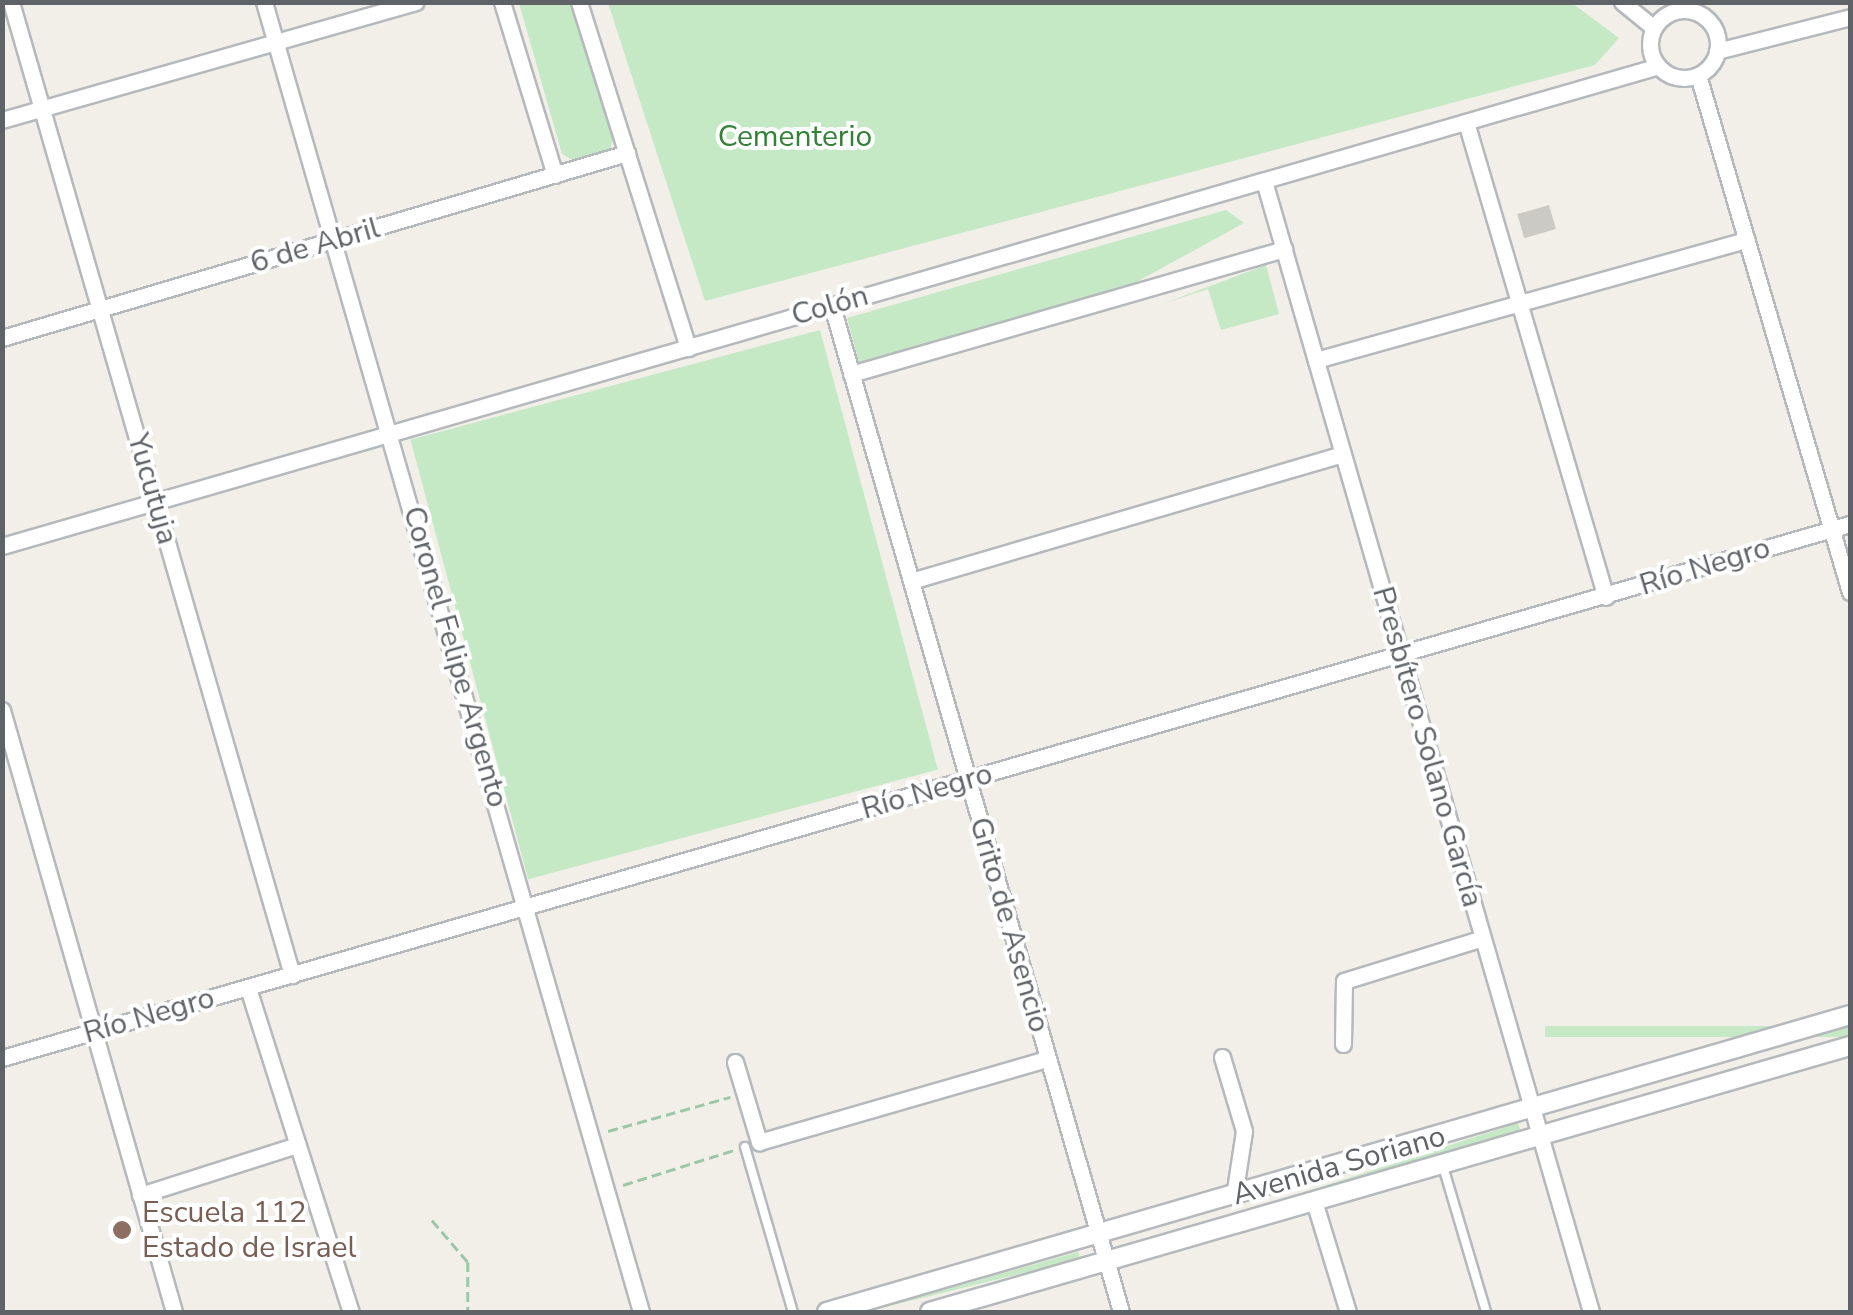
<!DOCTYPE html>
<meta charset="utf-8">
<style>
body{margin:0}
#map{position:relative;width:1853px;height:1315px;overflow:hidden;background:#f1efe8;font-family:"Nunito Sans",sans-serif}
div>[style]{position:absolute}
.green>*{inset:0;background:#c5e8c5;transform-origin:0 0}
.building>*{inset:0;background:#cccac5;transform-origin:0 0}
.path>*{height:2.5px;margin-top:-1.25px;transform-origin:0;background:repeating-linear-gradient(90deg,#9cc7a9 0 10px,transparent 0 15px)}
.roads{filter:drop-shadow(2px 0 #b5b8bc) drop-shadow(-2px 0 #b5b8bc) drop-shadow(0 2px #b5b8bc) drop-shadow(0 -2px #b5b8bc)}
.service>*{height:8px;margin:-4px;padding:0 4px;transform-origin:4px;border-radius:4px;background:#fff}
.minor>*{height:15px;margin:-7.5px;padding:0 7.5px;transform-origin:7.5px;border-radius:7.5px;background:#fff}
.minor>.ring{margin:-7.5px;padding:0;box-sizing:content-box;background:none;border:15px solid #fff;border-radius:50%}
.tertiary>*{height:18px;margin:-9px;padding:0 9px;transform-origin:9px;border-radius:9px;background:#fff}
.dots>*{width:28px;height:28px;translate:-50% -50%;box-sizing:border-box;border:5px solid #fff;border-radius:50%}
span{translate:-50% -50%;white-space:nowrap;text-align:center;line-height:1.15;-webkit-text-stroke:8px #fff;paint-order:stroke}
.park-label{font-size:30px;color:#348238}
.street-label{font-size:30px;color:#5f6368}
.education-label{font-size:30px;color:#785e54}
.left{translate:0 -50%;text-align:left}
.frame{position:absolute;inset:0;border:5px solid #5f6368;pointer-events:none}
</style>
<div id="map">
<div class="green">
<div style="clip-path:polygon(519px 3px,576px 3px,615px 132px,610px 150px,573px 160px,562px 154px)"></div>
<div style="clip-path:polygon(1572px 3px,1619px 38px,1595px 65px,705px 301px,608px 3px)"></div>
<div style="clip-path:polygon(1226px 210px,1244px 223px,1131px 285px,860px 365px,847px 318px)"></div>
<div style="clip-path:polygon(1266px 265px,1279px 314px,1221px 330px,1208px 289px,1162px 304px)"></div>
<div style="left:820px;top:330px;width:455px;height:424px;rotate:75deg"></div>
<div style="left:1850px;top:1026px;width:11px;height:305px;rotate:90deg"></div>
<div style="left:1518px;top:1123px;width:9px;height:415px;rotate:72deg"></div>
<div style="clip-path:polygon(1078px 1252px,1080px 1259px,865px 1312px)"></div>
</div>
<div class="building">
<div style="left:1549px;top:205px;width:25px;height:33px;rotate:74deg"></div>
</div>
<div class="path">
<div style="left:608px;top:1131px;width:127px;rotate:-15.6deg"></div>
<div style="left:623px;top:1185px;width:116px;rotate:-17.5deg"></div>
<div style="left:432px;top:1220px;width:55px;rotate:49.4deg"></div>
<div style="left:468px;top:1262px;width:50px;rotate:90deg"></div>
</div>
<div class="roads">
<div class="service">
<div style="left:745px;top:1147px;width:172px;rotate:73.8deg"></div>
<div style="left:1442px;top:1163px;width:155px;rotate:73.5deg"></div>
</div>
<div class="minor">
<div style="left:11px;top:2px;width:1013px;rotate:73.89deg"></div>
<div style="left:264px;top:2px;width:1363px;rotate:73.94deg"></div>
<div style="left:502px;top:2px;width:181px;rotate:73deg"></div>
<div style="left:579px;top:2px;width:363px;rotate:72.5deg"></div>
<div style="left:1622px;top:2px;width:41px;rotate:39.1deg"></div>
<div class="ring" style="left:1650px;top:10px;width:53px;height:53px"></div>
<div style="left:1717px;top:51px;width:137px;rotate:-14.3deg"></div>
<div style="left:1698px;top:75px;width:539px;rotate:73.62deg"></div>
<div style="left:2px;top:120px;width:430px;rotate:-15.9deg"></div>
<div style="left:1466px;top:122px;width:495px;rotate:73.6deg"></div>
<div style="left:1264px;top:181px;width:1177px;rotate:73.87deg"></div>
<div style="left:832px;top:306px;width:1047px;rotate:73.97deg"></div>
<div style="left:2px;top:338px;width:652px;rotate:-16.49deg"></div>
<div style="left:1316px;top:360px;width:447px;rotate:-15.6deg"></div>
<div style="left:851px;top:374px;width:451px;rotate:-16.1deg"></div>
<div style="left:2px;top:546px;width:1724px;rotate:-16.16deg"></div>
<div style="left:911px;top:581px;width:450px;rotate:-16.4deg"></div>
<div style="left:2px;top:710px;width:626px;rotate:74.05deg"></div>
<div style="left:248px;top:988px;width:340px;rotate:72.4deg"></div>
<div style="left:1343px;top:1044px;width:63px;rotate:-89.1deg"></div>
<div style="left:1344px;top:981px;width:145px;rotate:-17.2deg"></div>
<div style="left:1222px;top:1057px;width:77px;rotate:73.4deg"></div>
<div style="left:1244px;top:1131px;width:66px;rotate:98.7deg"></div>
<div style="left:2px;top:1058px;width:1924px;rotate:-16.12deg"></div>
<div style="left:735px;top:1062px;width:84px;rotate:73.3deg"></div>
<div style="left:759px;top:1142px;width:300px;rotate:-16.1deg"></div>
<div style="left:140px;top:1195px;width:165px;rotate:-17.7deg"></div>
<div style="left:1314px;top:1201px;width:116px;rotate:73deg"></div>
</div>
<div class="tertiary">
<div style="left:827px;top:1312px;width:1065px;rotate:-16.19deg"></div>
<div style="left:930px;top:1312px;width:958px;rotate:-16.13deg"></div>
</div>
</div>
<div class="dots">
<div style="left:122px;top:1230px;background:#8d6e63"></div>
</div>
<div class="park-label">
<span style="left:795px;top:137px">Cementerio</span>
</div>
<div class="street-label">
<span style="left:315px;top:246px;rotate:-16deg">6 de Abril</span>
<span style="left:830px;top:306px;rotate:-16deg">Colón</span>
<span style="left:152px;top:489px;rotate:74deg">Yucutuja</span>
<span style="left:1705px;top:567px;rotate:-17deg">Río Negro</span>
<span style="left:455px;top:657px;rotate:74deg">Coronel Felipe Argento</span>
<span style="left:1427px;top:747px;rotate:74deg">Presbítero Solano García</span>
<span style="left:927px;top:792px;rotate:-16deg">Río Negro</span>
<span style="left:1009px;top:925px;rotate:74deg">Grito de Asencio</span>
<span style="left:149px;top:1016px;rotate:-16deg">Río Negro</span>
<span style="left:1339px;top:1166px;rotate:-16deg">Avenida Soriano</span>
</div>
<div class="education-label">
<span class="left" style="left:142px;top:1230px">Escuela 112<br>Estado de Israel</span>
</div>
<div class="frame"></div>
</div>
